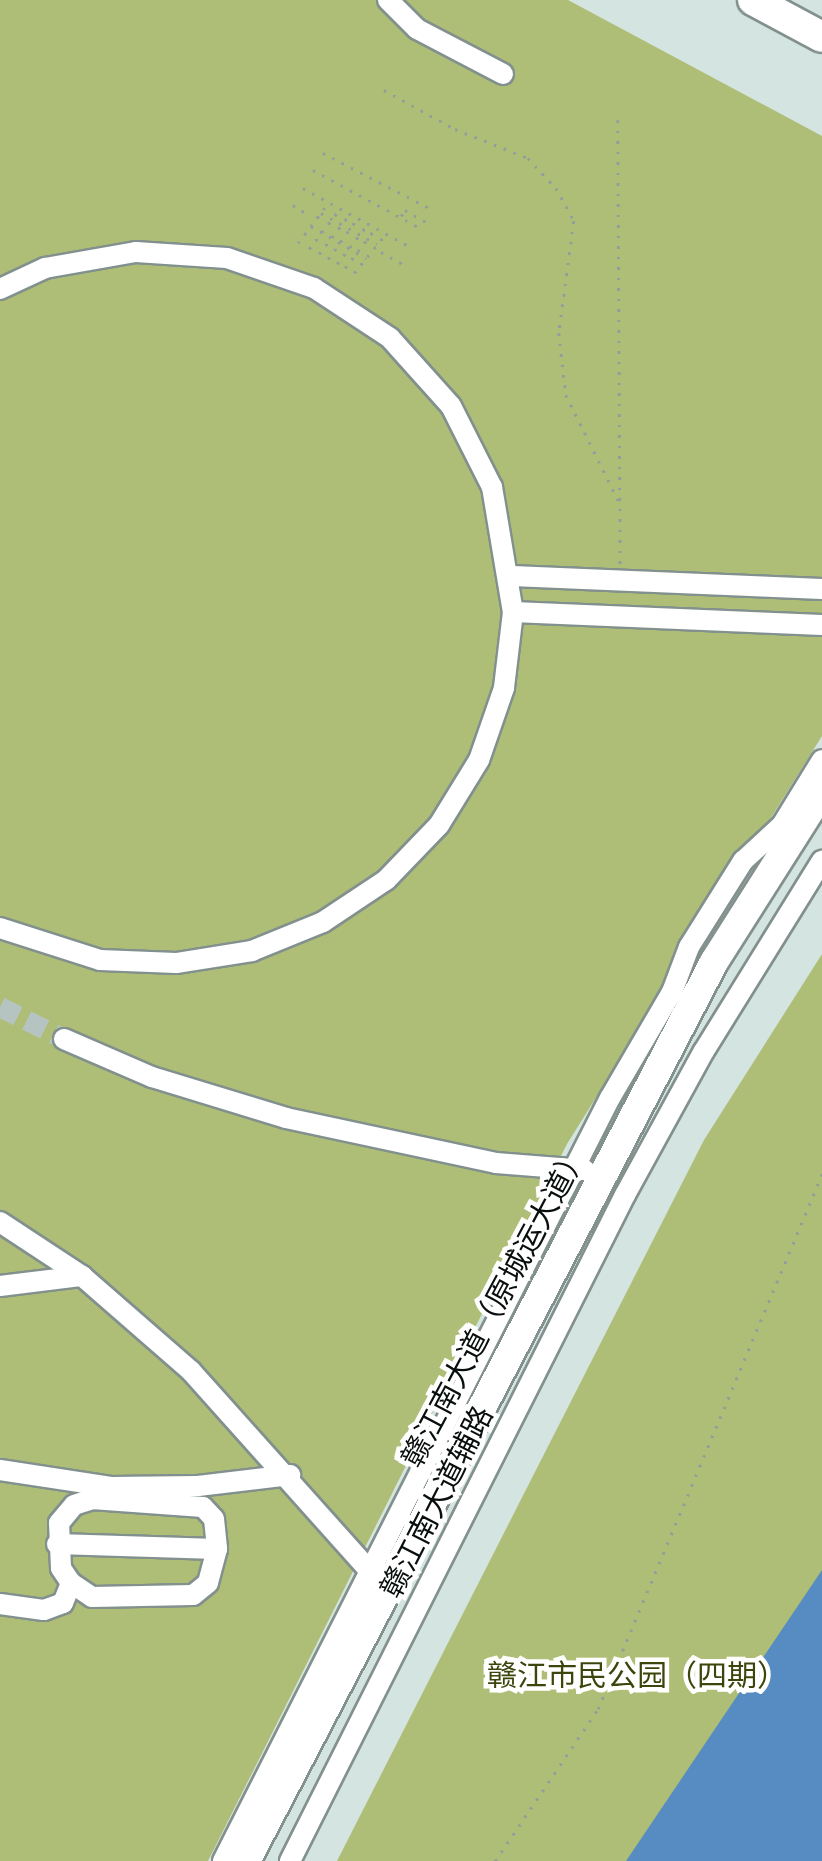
<!DOCTYPE html>
<meta charset="utf-8">
<style>
body{margin:0}
#map{position:relative;width:822px;height:1861px;overflow:hidden;background:#d4e4e1;font-family:Karla,"Noto Sans SC",sans-serif}
div>[style]{position:absolute}
.green>*{inset:0;background:#afbe76}
.water>*{inset:0;background:#568cc2}
.minor-tunnel>*{height:20px;margin-top:-10px;transform-origin:0;background:repeating-linear-gradient(90deg,#b6c4c1 0 20px,transparent 0 30px)}
.path>*{height:2.5px;margin-top:-1.25px;transform-origin:0;background:repeating-linear-gradient(90deg,#919e9c 0 2.5px,transparent 0 10.5px)}
.roads{filter:drop-shadow(2px 0 #82908e) drop-shadow(-2px 0 #82908e) drop-shadow(0 2px #82908e) drop-shadow(0 -2px #82908e)}
.minor>*{height:20px;margin:-10px;padding:0 10px;transform-origin:10px;border-radius:10px;background:#fff}
.major>*{height:28px;margin:-14px;padding:0 14px;transform-origin:14px;border-radius:14px;background:#fff}
.highway>*{height:30px;margin:-15px;padding:0 15px;transform-origin:15px;border-radius:15px;background:#fff}
.path-bridge>*{height:2.5px;margin-top:-1.25px;transform-origin:0;background:repeating-linear-gradient(90deg,#919e9c 0 2.5px,transparent 0 10.5px)}
span{translate:-50% -50%;white-space:nowrap;text-align:center;line-height:1.15;-webkit-text-stroke:9px #fff;paint-order:stroke}
.street-label{font-size:30px;color:#090f0e}
.park-label{font-size:30px;color:#3c450b}
</style>
<div id="map">
<div class="green">
<div style="clip-path:polygon(0 0,568px 0,822px 136px,822px 736px,567px 1144px,208px 1861px,0 1861px)"></div>
<div style="clip-path:polygon(822px 954px,822px 1739px,740px 1861px,337px 1861px,704px 1140px)"></div>
</div>
<div class="water">
<div style="clip-path:polygon(822px 1570px,822px 1861px,626px 1861px)"></div>
</div>
<div class="minor-tunnel">
<div style="left:0;top:1007px;width:72px;rotate:26.6deg"></div>
</div>
<div class="path">
<div style="left:384px;top:90px;width:81px;rotate:28.8deg"></div>
<div style="left:455px;top:129px;width:79px;rotate:21.7deg"></div>
<div style="left:528px;top:158px;width:41px;rotate:47deg"></div>
<div style="left:556px;top:188px;width:38px;rotate:61deg"></div>
<div style="left:574px;top:221px;width:113px;rotate:97.6deg"></div>
<div style="left:559px;top:333px;width:62px;rotate:83.6deg"></div>
<div style="left:566px;top:395px;width:122px;rotate:63.6deg"></div>
<div style="left:618px;top:120px;width:444px;rotate:89.7deg"></div>
<div style="left:323px;top:153px;width:124px;rotate:27.4deg"></div>
<div style="left:313px;top:170px;width:124px;rotate:28.4deg"></div>
<div style="left:303px;top:188px;width:124px;rotate:28.8deg"></div>
<div style="left:293px;top:205px;width:20px;rotate:33deg"></div>
<div style="left:321px;top:213px;width:64px;rotate:29deg"></div>
<div style="left:401px;top:216px;width:7px;rotate:-56deg"></div>
<div style="left:405px;top:210px;width:24px;rotate:30deg"></div>
<div style="left:311px;top:226px;width:64px;rotate:30.2deg"></div>
<div style="left:309px;top:249px;width:49px;rotate:-52.4deg"></div>
<div style="left:381px;top:252px;width:25px;rotate:29deg"></div>
<div style="left:319px;top:254px;width:49px;rotate:-52.4deg"></div>
<div style="left:328px;top:259px;width:49px;rotate:-54.1deg"></div>
<div style="left:337px;top:264px;width:49px;rotate:-52.4deg"></div>
<div style="left:345px;top:268px;width:49px;rotate:-52.4deg"></div>
<div style="left:354px;top:273px;width:49px;rotate:-50.8deg"></div>
<div style="left:495px;top:1861px;width:184px;rotate:-55.9deg"></div>
<div style="left:598px;top:1709px;width:580px;rotate:-67.28deg"></div>
</div>
<div class="roads">
<div class="minor">
<div style="left:388px;top:0;width:41px;rotate:45deg"></div>
<div style="left:417px;top:29px;width:97px;rotate:27.6deg"></div>
<div style="left:0;top:289px;width:50px;rotate:-25deg"></div>
<div style="left:45px;top:268px;width:92px;rotate:-10deg"></div>
<div style="left:136px;top:252px;width:91px;rotate:3.8deg"></div>
<div style="left:227px;top:258px;width:92px;rotate:19deg"></div>
<div style="left:314px;top:288px;width:91px;rotate:33.3deg"></div>
<div style="left:390px;top:338px;width:91px;rotate:48.1deg"></div>
<div style="left:451px;top:406px;width:91px;rotate:63.2deg"></div>
<div style="left:492px;top:487px;width:127px;rotate:80.5deg"></div>
<div style="left:513px;top:612px;width:77px;rotate:96.8deg"></div>
<div style="left:504px;top:688px;width:76px;rotate:109.1deg"></div>
<div style="left:479px;top:760px;width:76px;rotate:121.6deg"></div>
<div style="left:439px;top:825px;width:76px;rotate:133.9deg"></div>
<div style="left:386px;top:880px;width:76px;rotate:146.3deg"></div>
<div style="left:323px;top:922px;width:77px;rotate:157.8deg"></div>
<div style="left:252px;top:951px;width:77px;rotate:171deg"></div>
<div style="left:176px;top:963px;width:76px;rotate:-177.7deg"></div>
<div style="left:100px;top:960px;width:105px;rotate:-162.3deg"></div>
<div style="left:512px;top:576px;width:310px;rotate:2.4deg"></div>
<div style="left:513px;top:612px;width:309px;rotate:2.4deg"></div>
<div style="left:64px;top:1039px;width:96px;rotate:23.4deg"></div>
<div style="left:152px;top:1077px;width:140px;rotate:17deg"></div>
<div style="left:286px;top:1118px;width:215px;rotate:12.1deg"></div>
<div style="left:496px;top:1163px;width:89px;rotate:4.5deg"></div>
<div style="left:0;top:1222px;width:98px;rotate:33.4deg"></div>
<div style="left:82px;top:1276px;width:145px;rotate:41.1deg"></div>
<div style="left:191px;top:1371px;width:275px;rotate:48.2deg"></div>
<div style="left:0;top:1286px;width:83px;rotate:-7deg"></div>
<div style="left:0;top:1470px;width:112px;rotate:8.7deg"></div>
<div style="left:111px;top:1487px;width:87px;rotate:-0.7deg"></div>
<div style="left:198px;top:1486px;width:93px;rotate:-6.8deg"></div>
<div style="left:92px;top:1499px;width:111px;rotate:4.1deg"></div>
<div style="left:203px;top:1507px;width:16px;rotate:47deg"></div>
<div style="left:214px;top:1519px;width:30px;rotate:84deg"></div>
<div style="left:217px;top:1549px;width:35px;rotate:105deg"></div>
<div style="left:208px;top:1583px;width:19px;rotate:141deg"></div>
<div style="left:193px;top:1595px;width:101px;rotate:178.9deg"></div>
<div style="left:92px;top:1597px;width:25px;rotate:-146deg"></div>
<div style="left:71px;top:1583px;width:18px;rotate:-124deg"></div>
<div style="left:61px;top:1568px;width:45px;rotate:-92.5deg"></div>
<div style="left:59px;top:1523px;width:23px;rotate:-50deg"></div>
<div style="left:74px;top:1505px;width:19px;rotate:-18deg"></div>
<div style="left:57px;top:1544px;width:160px;rotate:1.8deg"></div>
<div style="left:0;top:1604px;width:44px;rotate:7.8deg"></div>
<div style="left:44px;top:1610px;width:20px;rotate:-20deg"></div>
<div style="left:63px;top:1603px;width:22px;rotate:-68deg"></div>
<div style="left:223px;top:1861px;width:856px;rotate:-63.11deg"></div>
<div style="left:610px;top:1098px;width:123px;rotate:-59.7deg"></div>
<div style="left:672px;top:992px;width:48px;rotate:-69.3deg"></div>
<div style="left:689px;top:947px;width:102px;rotate:-57.9deg"></div>
<div style="left:743px;top:861px;width:53px;rotate:-42.7deg"></div>
<div style="left:782px;top:825px;width:76px;rotate:-58.4deg"></div>
<div style="left:290px;top:1861px;width:746px;rotate:-63.3deg"></div>
<div style="left:625px;top:1195px;width:164px;rotate:-61.3deg"></div>
<div style="left:704px;top:1051px;width:224px;rotate:-58.2deg"></div>
</div>
<div class="major">
<div style="left:246px;top:1861px;width:1014px;rotate:-62.5deg"></div>
<div style="left:714px;top:962px;width:201px;rotate:-57.6deg"></div>
</div>
<div class="highway">
<div style="left:753px;top:0;width:78px;rotate:28.2deg"></div>
</div>
</div>
<div class="path-bridge">
<div style="left:298px;top:243px;width:51px;rotate:-52.9deg"></div>
</div>
<div class="street-label">
<span style="left:495px;top:1306px;rotate:-62deg">赣江南大道（原城运大道）</span>
<span style="left:437px;top:1502px;rotate:-63deg">赣江南大道辅路</span>
</div>
<div class="park-label">
<span style="left:637px;top:1676px">赣江市民公园（四期）</span>
</div>
</div>
